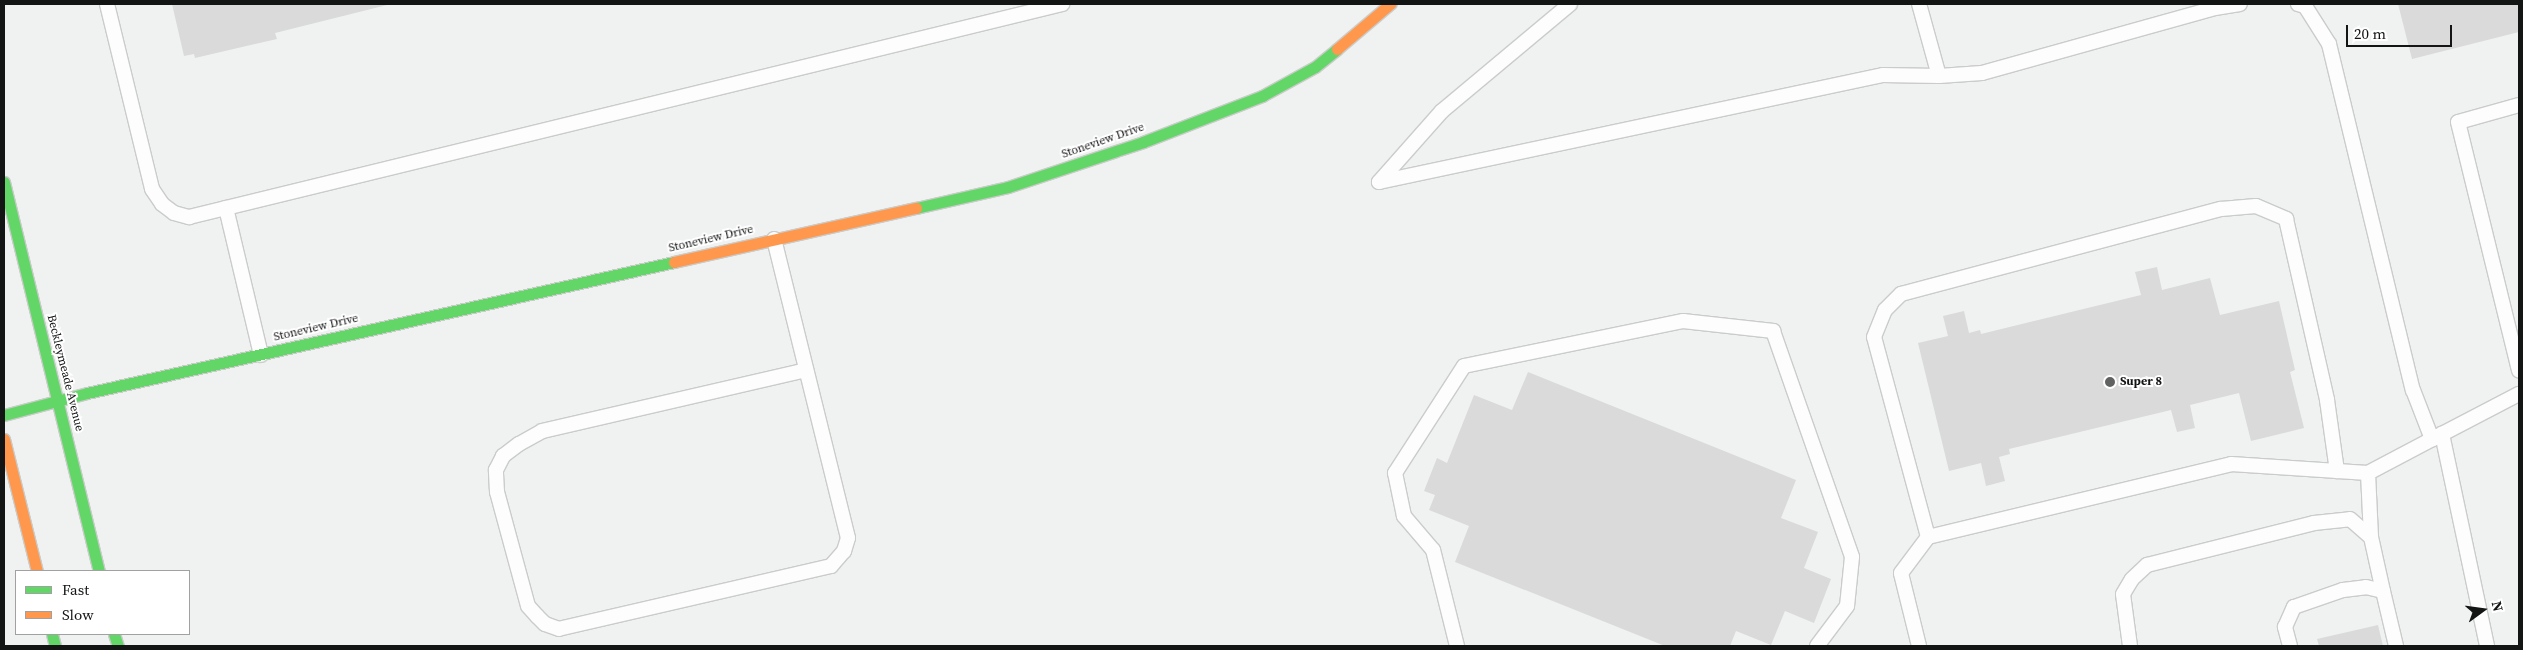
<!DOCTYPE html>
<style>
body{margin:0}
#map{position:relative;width:2523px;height:650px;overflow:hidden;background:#f0f2f1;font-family:"Source Serif 4",serif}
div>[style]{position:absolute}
.building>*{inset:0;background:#d9dad9}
.roads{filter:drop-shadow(1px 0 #caccca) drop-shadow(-1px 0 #caccca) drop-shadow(0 1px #caccca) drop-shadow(0 -1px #caccca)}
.lane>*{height:14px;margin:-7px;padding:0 7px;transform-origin:7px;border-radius:7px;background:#fdfdfd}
.fast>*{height:11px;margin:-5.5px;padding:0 5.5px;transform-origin:5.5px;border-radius:5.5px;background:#63d668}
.slow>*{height:11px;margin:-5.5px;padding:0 5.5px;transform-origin:5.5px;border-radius:5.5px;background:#ff974d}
.dots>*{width:14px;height:14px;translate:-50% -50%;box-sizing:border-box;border:2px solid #fff;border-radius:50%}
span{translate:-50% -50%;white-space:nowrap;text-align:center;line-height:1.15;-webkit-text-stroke:4px #fff;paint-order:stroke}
.street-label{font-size:12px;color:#131514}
.poi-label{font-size:12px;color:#131514;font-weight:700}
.left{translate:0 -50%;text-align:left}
.frame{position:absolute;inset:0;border:5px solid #131514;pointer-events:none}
.legend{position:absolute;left:15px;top:570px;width:175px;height:65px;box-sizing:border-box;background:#fff;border:1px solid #a1a1a1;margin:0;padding:6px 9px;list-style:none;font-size:15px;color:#131514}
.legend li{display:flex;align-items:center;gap:10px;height:25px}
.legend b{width:25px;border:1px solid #a1a1a1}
.north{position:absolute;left:2458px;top:585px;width:50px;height:50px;-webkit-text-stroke:4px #fff;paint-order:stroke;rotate:76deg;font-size:14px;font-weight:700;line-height:20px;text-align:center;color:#131514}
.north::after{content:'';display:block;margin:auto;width:18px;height:22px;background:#131514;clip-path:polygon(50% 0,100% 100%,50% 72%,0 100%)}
.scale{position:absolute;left:2346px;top:25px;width:106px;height:22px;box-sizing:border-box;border:2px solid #131514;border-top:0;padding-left:6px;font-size:15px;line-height:18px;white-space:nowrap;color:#131514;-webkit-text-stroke:4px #fff;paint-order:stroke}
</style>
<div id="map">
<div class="building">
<div style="clip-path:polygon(172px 4px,391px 4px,275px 33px,277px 39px,195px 58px,194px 54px,184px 56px)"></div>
<div style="clip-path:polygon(2398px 4px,2519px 4px,2519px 32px,2412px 59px)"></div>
<div style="clip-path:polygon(2157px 267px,2162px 290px,2210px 278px,2220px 315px,2279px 301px,2295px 370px,2290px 372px,2304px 428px,2251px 441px,2239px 393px,2190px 405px,2195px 428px,2177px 432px,2171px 410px,2009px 449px,2010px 454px,1999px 457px,2005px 481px,1986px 486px,1981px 463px,1949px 471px,1918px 343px,1948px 336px,1943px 316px,1964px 311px,1969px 333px,1980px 330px,1981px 334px,2141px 295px,2135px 272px)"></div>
<div style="clip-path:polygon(1528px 372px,1796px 480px,1781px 518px,1818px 532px,1804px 568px,1831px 579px,1814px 623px,1785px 611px,1771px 645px,1736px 631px,1730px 646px,1665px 646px,1455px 562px,1469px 526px,1429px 510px,1435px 495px,1424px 491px,1437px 458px,1447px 463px,1474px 395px,1512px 410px)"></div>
<div style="clip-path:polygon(2378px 625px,2383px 646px,2319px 646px,2317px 639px)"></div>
</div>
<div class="roads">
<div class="lane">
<div style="left:107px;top:4px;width:190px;rotate:76.3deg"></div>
<div style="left:152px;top:189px;width:18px;rotate:56deg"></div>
<div style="left:162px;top:204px;width:15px;rotate:37deg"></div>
<div style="left:174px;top:213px;width:16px;rotate:15deg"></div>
<div style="left:189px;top:217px;width:899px;rotate:-13.71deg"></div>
<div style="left:1570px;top:4px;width:167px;rotate:140.1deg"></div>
<div style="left:1442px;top:111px;width:95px;rotate:131.6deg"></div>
<div style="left:1379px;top:182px;width:515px;rotate:-11.99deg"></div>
<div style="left:1883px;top:75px;width:56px;rotate:1deg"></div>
<div style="left:1939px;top:76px;width:75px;rotate:-105.5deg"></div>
<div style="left:2298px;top:4px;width:7px;rotate:16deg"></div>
<div style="left:2305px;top:6px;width:45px;rotate:57.7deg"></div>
<div style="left:2329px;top:44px;width:356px;rotate:76.4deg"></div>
<div style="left:2413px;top:390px;width:53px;rotate:68.8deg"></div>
<div style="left:1939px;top:76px;width:43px;rotate:-4deg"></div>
<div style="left:1982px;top:73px;width:242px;rotate:-15.6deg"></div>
<div style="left:2215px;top:8px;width:25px;rotate:-9deg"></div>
<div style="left:2519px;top:105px;width:63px;rotate:164.4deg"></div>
<div style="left:2458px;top:122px;width:256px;rotate:76.2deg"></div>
<div style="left:226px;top:208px;width:151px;rotate:76.6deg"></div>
<div style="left:774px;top:239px;width:308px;rotate:76.1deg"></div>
<div style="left:848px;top:538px;width:14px;rotate:107deg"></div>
<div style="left:844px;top:551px;width:20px;rotate:131deg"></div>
<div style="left:831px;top:566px;width:279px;rotate:167deg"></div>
<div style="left:559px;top:629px;width:15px;rotate:-160deg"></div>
<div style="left:545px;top:624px;width:11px;rotate:-135deg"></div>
<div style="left:537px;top:616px;width:13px;rotate:-132deg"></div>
<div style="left:528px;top:606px;width:118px;rotate:-105.2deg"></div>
<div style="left:497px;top:492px;width:22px;rotate:-93deg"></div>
<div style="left:496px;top:470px;width:16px;rotate:-63deg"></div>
<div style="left:503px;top:456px;width:20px;rotate:-37deg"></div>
<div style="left:519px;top:444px;width:26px;rotate:-29deg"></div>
<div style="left:542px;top:431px;width:271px;rotate:-13deg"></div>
<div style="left:2442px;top:434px;width:87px;rotate:-27.5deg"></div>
<div style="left:2368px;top:473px;width:64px;rotate:87.3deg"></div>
<div style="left:1928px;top:537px;width:207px;rotate:-105.1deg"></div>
<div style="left:1874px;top:337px;width:29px;rotate:-68deg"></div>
<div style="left:1885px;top:310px;width:23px;rotate:-45deg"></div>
<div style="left:1901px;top:294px;width:331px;rotate:-14.9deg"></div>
<div style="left:2221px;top:209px;width:35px;rotate:-5deg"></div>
<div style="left:2256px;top:206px;width:33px;rotate:23deg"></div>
<div style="left:2286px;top:219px;width:186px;rotate:77.2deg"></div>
<div style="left:2327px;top:400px;width:72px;rotate:82deg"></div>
<div style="left:1457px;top:646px;width:99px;rotate:-104deg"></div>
<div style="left:1433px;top:550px;width:45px;rotate:-130.5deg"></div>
<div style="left:1404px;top:516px;width:44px;rotate:-101.8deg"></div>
<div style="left:1395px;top:473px;width:127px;rotate:-57.2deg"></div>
<div style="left:1464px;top:366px;width:224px;rotate:-11.6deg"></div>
<div style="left:1683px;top:321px;width:91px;rotate:6.3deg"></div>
<div style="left:1773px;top:331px;width:239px;rotate:70.7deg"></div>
<div style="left:1852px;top:557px;width:49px;rotate:95.8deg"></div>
<div style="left:1847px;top:606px;width:50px;rotate:126.9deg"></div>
<div style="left:1919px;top:646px;width:75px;rotate:-103.9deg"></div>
<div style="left:1901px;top:573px;width:45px;rotate:-53.1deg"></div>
<div style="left:1928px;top:537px;width:312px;rotate:-13.5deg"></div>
<div style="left:2231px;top:464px;width:137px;rotate:3.8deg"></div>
<div style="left:2368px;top:473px;width:84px;rotate:-27.8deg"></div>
<div style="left:2442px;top:434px;width:217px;rotate:78deg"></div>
<div style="left:2130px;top:646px;width:52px;rotate:-97.7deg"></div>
<div style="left:2123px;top:594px;width:17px;rotate:-59deg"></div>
<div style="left:2132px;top:579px;width:21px;rotate:-43deg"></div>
<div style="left:2147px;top:565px;width:172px;rotate:-14.1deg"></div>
<div style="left:2314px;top:523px;width:36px;rotate:-6deg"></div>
<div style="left:2350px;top:519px;width:28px;rotate:41deg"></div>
<div style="left:2371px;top:537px;width:55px;rotate:77.5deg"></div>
<div style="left:2290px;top:646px;width:20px;rotate:-105deg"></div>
<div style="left:2285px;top:627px;width:22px;rotate:-66deg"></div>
<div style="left:2294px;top:607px;width:52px;rotate:-19.1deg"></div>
<div style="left:2343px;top:590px;width:23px;rotate:-7deg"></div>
<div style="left:2366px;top:587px;width:17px;rotate:13deg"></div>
<div style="left:2383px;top:591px;width:57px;rotate:76.7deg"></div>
</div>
<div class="fast">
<div style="left:4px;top:182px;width:400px;rotate:76.3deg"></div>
<div style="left:916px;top:208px;width:94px;rotate:-12.9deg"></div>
<div style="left:1008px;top:187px;width:142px;rotate:-18.4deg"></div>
<div style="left:1143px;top:142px;width:128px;rotate:-21.1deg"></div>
<div style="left:1262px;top:96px;width:60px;rotate:-28.7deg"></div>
<div style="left:1315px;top:67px;width:28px;rotate:-39deg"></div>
<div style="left:4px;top:415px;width:86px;rotate:-14.8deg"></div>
<div style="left:87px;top:393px;width:601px;rotate:-12.58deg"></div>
<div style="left:52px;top:634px;width:12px;rotate:76deg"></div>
<div style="left:114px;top:634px;width:13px;rotate:72deg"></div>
</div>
<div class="slow">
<div style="left:1337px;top:49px;width:70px;rotate:-40.3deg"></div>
<div style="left:674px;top:262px;width:248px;rotate:-12.6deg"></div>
<div style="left:4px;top:439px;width:136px;rotate:76deg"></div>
</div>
</div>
<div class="dots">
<div style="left:2110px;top:382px;background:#606261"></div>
</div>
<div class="street-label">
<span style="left:1103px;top:141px;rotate:-19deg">Stoneview Drive</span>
<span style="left:711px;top:239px;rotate:-13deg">Stoneview Drive</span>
<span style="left:316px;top:328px;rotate:-13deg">Stoneview Drive</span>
<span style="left:65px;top:373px;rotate:76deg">Beckleymeade Avenue</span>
</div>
<div class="poi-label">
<span class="left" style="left:2120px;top:382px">Super 8</span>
</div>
<div class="frame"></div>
<ul class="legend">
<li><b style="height:6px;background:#63d668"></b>Fast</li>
<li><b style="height:6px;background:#ff974d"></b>Slow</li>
</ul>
<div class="north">N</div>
<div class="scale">20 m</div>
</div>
